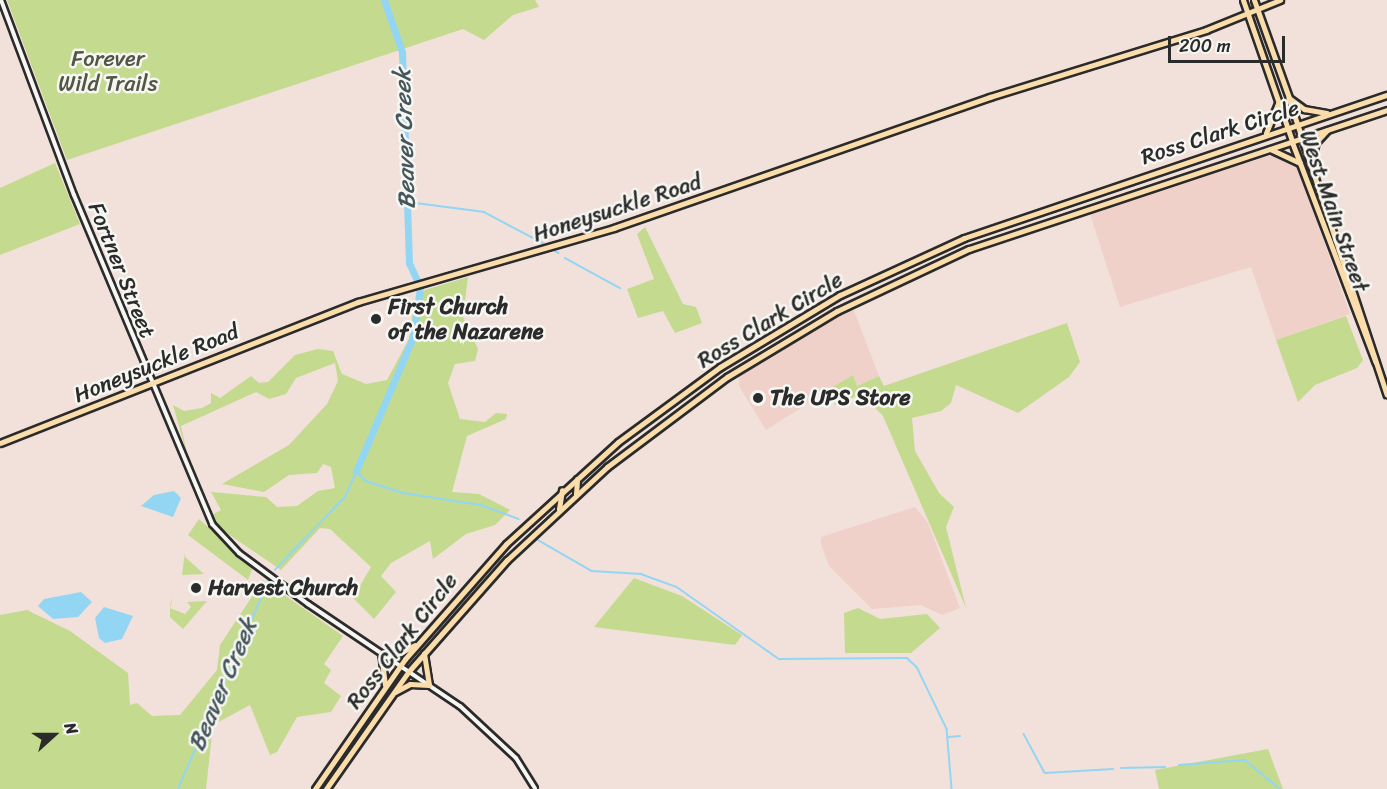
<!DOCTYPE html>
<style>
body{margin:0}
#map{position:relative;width:1387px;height:789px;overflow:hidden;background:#f2e0da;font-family:Sriracha,sans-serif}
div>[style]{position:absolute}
.built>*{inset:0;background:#efd1c9}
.green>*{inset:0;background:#c4da8f}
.water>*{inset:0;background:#92d6f4}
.stream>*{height:1.5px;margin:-0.75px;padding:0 0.75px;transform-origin:0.75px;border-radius:0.75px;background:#92d6f4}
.river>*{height:7px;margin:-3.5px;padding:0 3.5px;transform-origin:3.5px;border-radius:3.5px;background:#92d6f4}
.roads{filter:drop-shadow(2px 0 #2b2b2b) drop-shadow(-2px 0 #2b2b2b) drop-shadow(0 2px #2b2b2b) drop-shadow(0 -2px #2b2b2b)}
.minor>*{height:4px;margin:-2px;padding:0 2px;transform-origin:2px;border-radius:2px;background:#f6f6f2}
.major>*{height:4.5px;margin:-2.25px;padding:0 2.25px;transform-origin:2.25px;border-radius:2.25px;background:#faddab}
.highway>*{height:5px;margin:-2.5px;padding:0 2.5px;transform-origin:2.5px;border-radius:2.5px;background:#faddab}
.dots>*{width:16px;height:16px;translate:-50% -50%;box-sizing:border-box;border:3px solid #f6f6f2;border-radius:50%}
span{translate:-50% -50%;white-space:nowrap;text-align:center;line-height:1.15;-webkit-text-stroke:5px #f6f6f2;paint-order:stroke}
.park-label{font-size:22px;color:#515744}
.street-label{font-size:22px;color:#2b2b2b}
.poi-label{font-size:22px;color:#2b2b2b;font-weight:700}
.left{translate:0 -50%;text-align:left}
.water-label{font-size:24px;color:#45565d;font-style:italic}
.north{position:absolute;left:24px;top:705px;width:60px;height:60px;-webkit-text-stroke:4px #f6f6f2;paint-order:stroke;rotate:69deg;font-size:16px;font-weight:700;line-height:24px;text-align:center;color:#2b2b2b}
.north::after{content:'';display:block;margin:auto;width:21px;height:27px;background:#2b2b2b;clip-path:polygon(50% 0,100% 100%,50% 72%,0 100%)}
.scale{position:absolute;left:1168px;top:36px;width:117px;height:27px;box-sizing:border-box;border:3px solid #2b2b2b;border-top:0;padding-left:8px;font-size:18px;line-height:21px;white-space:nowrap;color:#2b2b2b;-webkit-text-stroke:4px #f6f6f2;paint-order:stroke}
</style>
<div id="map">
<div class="built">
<div style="clip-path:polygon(1279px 153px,1297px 166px,1350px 314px,1276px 340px,1251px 267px,1120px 307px,1089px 211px)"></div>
<div style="clip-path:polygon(853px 308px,879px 376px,857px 386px,852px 376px,766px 430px,739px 386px,739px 376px)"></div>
<div style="clip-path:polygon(915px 507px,928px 523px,960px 608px,942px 615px,921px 605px,872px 609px,829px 566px,821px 544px,821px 537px)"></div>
</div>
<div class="green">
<div style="clip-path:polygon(7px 0,535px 0,539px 7px,513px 15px,484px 40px,463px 29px,67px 160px)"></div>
<div style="clip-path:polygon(55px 163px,80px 224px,0 255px,0 188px)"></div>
<div style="clip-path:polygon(645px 227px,683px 304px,696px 307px,702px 323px,675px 333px,663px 311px,638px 318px,627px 289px,654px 279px,637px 234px)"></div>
<div style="clip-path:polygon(468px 277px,463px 317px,478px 349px,475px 361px,455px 364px,448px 383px,460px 419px,485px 422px,496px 413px,507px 414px,506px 419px,467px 436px,452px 492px,479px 494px,510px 510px,495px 525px,466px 534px,433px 559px,430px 541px,391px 563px,381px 576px,396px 592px,374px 619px,353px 598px,371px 567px,330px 529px,320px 528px,281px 570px,221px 529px,212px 515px,221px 510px,211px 492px,266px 497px,277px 507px,297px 506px,318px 491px,335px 488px,331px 467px,323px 464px,317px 473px,289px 475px,264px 492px,222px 484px,289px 445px,327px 404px,338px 381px,335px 363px,296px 378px,286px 394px,269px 399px,256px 392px,181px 426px,188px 458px,173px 405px,184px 411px,202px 408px,211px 403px,211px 393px,220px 398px,251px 376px,259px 383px,268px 382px,295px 355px,318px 349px,333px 351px,342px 374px,366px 384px,387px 380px,409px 339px,414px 302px,425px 290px)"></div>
<div style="clip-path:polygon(1346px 316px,1363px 360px,1357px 368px,1315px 385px,1298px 402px,1276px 340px)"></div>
<div style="clip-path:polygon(1067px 323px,1080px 362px,1069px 377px,1018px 413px,956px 385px,951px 403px,941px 411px,912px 418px,915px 451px,939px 493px,954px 507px,946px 527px,966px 608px,883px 416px,862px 394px,835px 405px,826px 391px,853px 375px,857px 386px,879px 376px,884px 386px)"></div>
<div style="clip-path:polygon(199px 519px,253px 567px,248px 580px,188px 535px)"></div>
<div style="clip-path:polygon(185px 552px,185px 557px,204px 574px,182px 575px)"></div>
<div style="clip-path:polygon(634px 578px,682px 596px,742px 635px,735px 645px,594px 627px)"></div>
<div style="clip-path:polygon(263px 580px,343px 636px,324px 664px,331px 670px,324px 683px,341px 696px,331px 712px,297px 717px,277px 752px,270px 755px,250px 705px,213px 725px,206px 789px,0 789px,0 615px,27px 610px,70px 631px,128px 673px,130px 705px,137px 703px,152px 716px,180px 715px,217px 670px,220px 645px)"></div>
<div style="clip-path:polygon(173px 597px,170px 608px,185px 614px,191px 607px,187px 602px,207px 601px,183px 629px,170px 617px,170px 605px)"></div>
<div style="clip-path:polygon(858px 608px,880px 619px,927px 614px,940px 628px,911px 653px,845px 653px,844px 613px)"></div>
<div style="clip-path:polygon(1268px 749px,1283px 789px,1159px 789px,1155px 770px)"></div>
</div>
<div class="water">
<div style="clip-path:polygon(174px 491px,181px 498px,173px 517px,141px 506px,154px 495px)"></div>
<div style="clip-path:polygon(81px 592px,92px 602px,78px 617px,53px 619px,38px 606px,44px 599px)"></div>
<div style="clip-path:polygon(104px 607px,133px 616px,122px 639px,105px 643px,99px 638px,95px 618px)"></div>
</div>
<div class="stream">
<div style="left:408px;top:202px;width:77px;rotate:7.5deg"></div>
<div style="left:484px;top:212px;width:67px;rotate:27.7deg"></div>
<div style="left:555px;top:251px;width:4px;rotate:27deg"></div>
<div style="left:565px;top:258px;width:63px;rotate:28.6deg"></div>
<div style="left:356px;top:471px;width:14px;rotate:45deg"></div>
<div style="left:366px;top:481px;width:40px;rotate:18deg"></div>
<div style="left:404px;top:493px;width:78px;rotate:8.9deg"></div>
<div style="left:481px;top:505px;width:40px;rotate:20.2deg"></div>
<div style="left:538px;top:540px;width:62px;rotate:29.9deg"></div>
<div style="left:592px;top:571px;width:49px;rotate:3.5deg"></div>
<div style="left:641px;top:574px;width:38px;rotate:20deg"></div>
<div style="left:677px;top:587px;width:125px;rotate:35.2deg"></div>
<div style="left:779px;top:659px;width:128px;rotate:-0.4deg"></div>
<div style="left:907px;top:658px;width:13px;rotate:42deg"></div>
<div style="left:917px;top:667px;width:69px;rotate:64.2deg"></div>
<div style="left:947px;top:729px;width:60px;rotate:85.2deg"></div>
<div style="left:275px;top:570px;width:101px;rotate:-46.2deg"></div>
<div style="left:345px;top:497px;width:27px;rotate:-66deg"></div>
<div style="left:1024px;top:734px;width:44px;rotate:61.7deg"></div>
<div style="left:1045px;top:773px;width:68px;rotate:-3.4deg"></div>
<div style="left:949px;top:737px;width:11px;rotate:-5deg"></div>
<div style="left:1179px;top:765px;width:66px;rotate:-4.3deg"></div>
<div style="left:1245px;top:760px;width:45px;rotate:39.6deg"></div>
<div style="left:1121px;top:768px;width:44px;rotate:-1.3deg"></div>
<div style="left:178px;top:789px;width:226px;rotate:-66.5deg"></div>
</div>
<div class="river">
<div style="left:384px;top:0;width:55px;rotate:70.9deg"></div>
<div style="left:402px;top:52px;width:211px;rotate:88.1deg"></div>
<div style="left:409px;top:263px;width:19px;rotate:65deg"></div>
<div style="left:356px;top:471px;width:146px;rotate:-67deg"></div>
<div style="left:413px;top:337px;width:49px;rotate:-81.9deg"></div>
</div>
<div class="roads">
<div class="minor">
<div style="left:1px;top:0;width:208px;rotate:69.5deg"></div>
<div style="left:74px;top:195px;width:357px;rotate:67.2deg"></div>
<div style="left:212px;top:524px;width:40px;rotate:47deg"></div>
<div style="left:239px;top:553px;width:86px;rotate:36.5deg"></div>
<div style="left:308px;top:604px;width:183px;rotate:33.9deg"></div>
<div style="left:460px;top:706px;width:76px;rotate:42.9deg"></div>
<div style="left:516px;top:758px;width:36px;rotate:58deg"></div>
</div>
<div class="major">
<div style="left:1289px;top:98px;width:312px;rotate:71.7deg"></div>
<div style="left:1292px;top:141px;width:236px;rotate:69.2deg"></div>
<div style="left:0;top:443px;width:385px;rotate:-21.5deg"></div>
<div style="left:358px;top:302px;width:266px;rotate:-16.1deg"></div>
<div style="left:614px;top:228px;width:398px;rotate:-19.2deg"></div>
<div style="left:990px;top:97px;width:226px;rotate:-17.2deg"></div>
<div style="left:1206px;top:30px;width:80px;rotate:-22.1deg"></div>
</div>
<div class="highway">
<div style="left:1243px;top:0;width:149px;rotate:70.8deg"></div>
<div style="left:1254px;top:0;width:104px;rotate:70.3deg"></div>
<div style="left:1289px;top:98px;width:19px;rotate:36deg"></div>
<div style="left:1304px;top:109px;width:23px;rotate:10deg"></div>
<div style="left:1266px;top:133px;width:32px;rotate:-68deg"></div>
<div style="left:1270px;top:149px;width:33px;rotate:25deg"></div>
<div style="left:1311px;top:162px;width:21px;rotate:-76deg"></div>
<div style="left:1316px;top:142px;width:16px;rotate:-47deg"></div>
<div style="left:576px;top:494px;width:15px;rotate:-86deg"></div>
<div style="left:559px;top:509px;width:19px;rotate:-81deg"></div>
<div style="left:385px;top:685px;width:32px;rotate:-97deg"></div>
<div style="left:381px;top:653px;width:19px"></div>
<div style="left:400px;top:653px;width:17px;rotate:-28deg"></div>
<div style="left:395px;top:692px;width:17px;rotate:-28deg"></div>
<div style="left:410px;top:684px;width:19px;rotate:3deg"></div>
<div style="left:429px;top:685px;width:32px;rotate:-99deg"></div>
<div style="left:315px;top:789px;width:158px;rotate:-55.3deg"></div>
<div style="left:405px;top:659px;width:153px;rotate:-48.7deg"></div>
<div style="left:506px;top:544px;width:151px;rotate:-42.3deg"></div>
<div style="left:618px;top:442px;width:127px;rotate:-36.3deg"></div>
<div style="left:720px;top:367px;width:140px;rotate:-31deg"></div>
<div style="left:840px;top:295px;width:136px;rotate:-24.7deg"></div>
<div style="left:964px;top:238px;width:447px;rotate:-18.7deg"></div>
<div style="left:326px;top:789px;width:144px;rotate:-54.9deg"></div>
<div style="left:409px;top:671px;width:148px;rotate:-48.6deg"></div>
<div style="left:507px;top:560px;width:137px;rotate:-42.9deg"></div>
<div style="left:607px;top:467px;width:150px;rotate:-36.9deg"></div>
<div style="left:727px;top:377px;width:128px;rotate:-31deg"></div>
<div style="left:837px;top:311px;width:146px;rotate:-25.2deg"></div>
<div style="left:969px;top:249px;width:441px;rotate:-18.4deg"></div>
</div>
</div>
<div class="dots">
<div style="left:376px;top:319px;background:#2b2b2b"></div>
<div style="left:758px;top:398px;background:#2b2b2b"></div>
<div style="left:196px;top:588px;background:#2b2b2b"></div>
</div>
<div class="park-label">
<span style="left:108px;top:71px">Forever<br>Wild Trails</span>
</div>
<div class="street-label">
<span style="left:1220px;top:132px;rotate:-18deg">Ross Clark Circle</span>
<span style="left:617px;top:208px;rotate:-18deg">Honeysuckle Road</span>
<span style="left:1334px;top:211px;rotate:71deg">West Main Street</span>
<span style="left:122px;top:270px;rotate:68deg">Fortner Street</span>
<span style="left:770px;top:320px;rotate:-31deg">Ross Clark Circle</span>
<span style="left:156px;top:363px;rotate:-22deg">Honeysuckle Road</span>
<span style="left:402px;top:641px;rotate:-52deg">Ross Clark Circle</span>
</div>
<div class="poi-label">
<span class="left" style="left:388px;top:319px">First Church<br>of the Nazarene</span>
<span class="left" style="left:770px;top:398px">The UPS Store</span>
<span class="left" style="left:208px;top:588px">Harvest Church</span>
</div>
<div class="water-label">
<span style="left:405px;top:139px;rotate:-92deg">Beaver Creek</span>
<span style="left:223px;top:685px;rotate:-67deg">Beaver Creek</span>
</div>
<div class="north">N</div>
<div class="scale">200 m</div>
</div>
